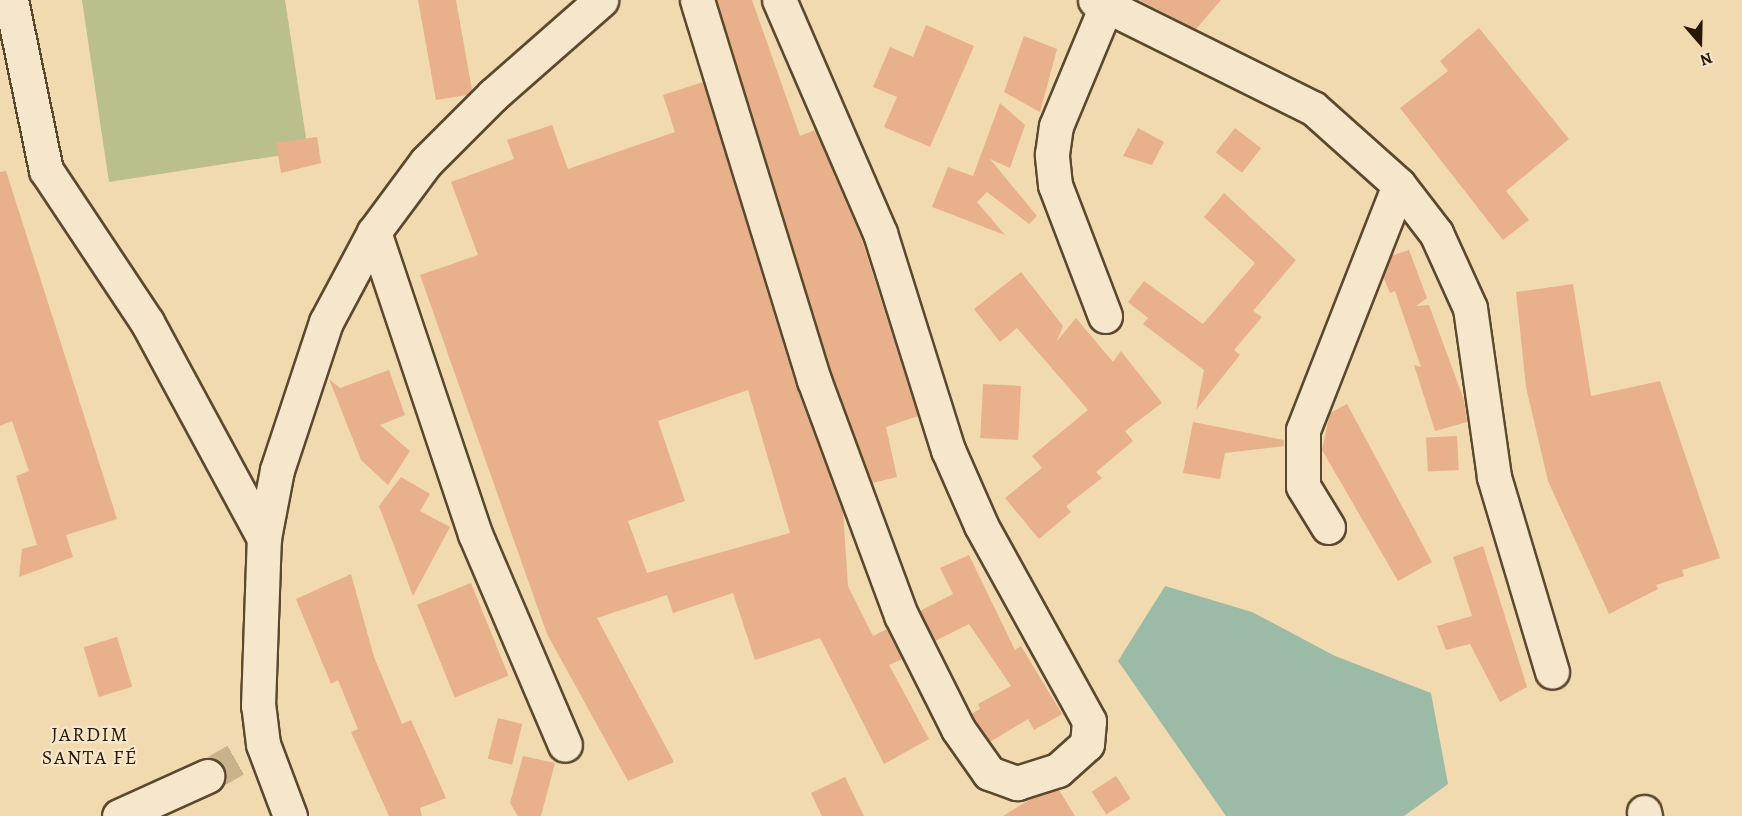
<!DOCTYPE html>
<meta charset="utf-8">
<style>
body{margin:0}
#map{position:relative;width:1742px;height:816px;overflow:hidden;background:#f1d9b0;font-family:Alegreya,serif}
div>[style]{position:absolute}
.green>*{inset:0;background:#bbbf8b}
.water>*{inset:0;background:#9cbba6}
.building>*{inset:0;background:#e9b08c;transform-origin:0 0}
.minor-tunnel>*{height:33px;margin-top:-16.5px;transform-origin:0;background:repeating-linear-gradient(90deg,#c9b38d 0 33px,transparent 0 49px)}
.roads{filter:drop-shadow(2px 0 #5b492e) drop-shadow(-2px 0 #5b492e) drop-shadow(0 2px #5b492e) drop-shadow(0 -2px #5b492e)}
.minor>*{height:33px;margin:-16.5px;padding:0 16.5px;transform-origin:16.5px;border-radius:16.5px;background:#f6e6cc}
span{translate:-50% -50%;white-space:nowrap;text-align:center;line-height:1.15;-webkit-text-stroke:4.5px #f6e6cc;paint-order:stroke}
.quarter-label{font-size:20px;color:#291902;letter-spacing:1.5px}
.north{position:absolute;left:1670px;top:12px;width:60px;height:60px;-webkit-text-stroke:4px #f6e6cc;paint-order:stroke;rotate:160deg;font-size:16px;font-weight:700;line-height:24px;text-align:center;color:#291902}
.north::after{content:'';display:block;margin:auto;width:21px;height:27px;background:#291902;clip-path:polygon(50% 0,100% 100%,50% 72%,0 100%)}
</style>
<div id="map">
<div class="green">
<div style="clip-path:polygon(82px 0,285px 0,308px 151px,109px 182px)"></div>
</div>
<div class="water">
<div style="clip-path:polygon(1165px 586px,1252px 612px,1335px 656px,1431px 693px,1448px 784px,1404px 816px,1226px 816px,1118px 661px)"></div>
</div>
<div class="building">
<div style="clip-path:polygon(418px 0,456px 0,472px 90px,467px 95px,436px 100px)"></div>
<div style="clip-path:polygon(717px 0,752px 0,800px 136px,815px 130px,862px 240px,918px 416px,886px 427px,897px 477px,872px 483px,832px 374px)"></div>
<div style="clip-path:polygon(1139px 0,1221px 0,1196px 29px)"></div>
<div style="clip-path:polygon(926px 25px,974px 46px,930px 147px,884px 127px,897px 97px,873px 87px,890px 47px,913px 57px)"></div>
<div style="clip-path:polygon(1479px 28px,1569px 139px,1506px 191px,1529px 220px,1503px 240px,1400px 108px,1448px 71px,1440px 61px)"></div>
<div style="clip-path:polygon(1024px 36px,1057px 49px,1040px 112px,1004px 92px)"></div>
<div style="clip-path:polygon(evenodd,703px 82px,796px 386px,843px 512px,848px 586px,873px 636px,887px 629px,902px 659px,889px 665px,929px 739px,884px 764px,820px 638px,755px 660px,733px 593px,673px 613px,667px 595px,597px 618px,674px 762px,628px 781px,547px 634px,420px 275px,478px 255px,451px 182px,514px 159px,507px 140px,552px 125px,568px 169px,675px 132px,663px 95px,703px 82px,748px 390px,790px 533px,647px 573px,628px 521px,685px 501px,658px 421px,748px 390px)"></div>
<div style="clip-path:polygon(1000px 103px,1025px 125px,1010px 168px,990px 159px,1037px 216px,1029px 224px,987px 192px,977px 202px,1005px 235px,932px 207px,948px 167px,973px 176px)"></div>
<div style="clip-path:polygon(1138px 128px,1164px 142px,1152px 165px,1123px 156px)"></div>
<div style="left:1235px;top:128px;width:33px;height:31px;rotate:38deg"></div>
<div style="clip-path:polygon(317px 137px,321px 163px,281px 173px,276px 143px)"></div>
<div style="clip-path:polygon(6px 171px,117px 519px,66px 535px,73px 557px,19px 577px,22px 549px,37px 545px,16px 476px,29px 471px,12px 421px,0 426px,0 172px)"></div>
<div style="clip-path:polygon(1224px 193px,1296px 260px,1253px 311px,1262px 317px,1234px 350px,1240px 355px,1196px 410px,1204px 370px,1143px 324px,1148px 318px,1128px 302px,1144px 281px,1203px 324px,1255px 263px,1204px 217px)"></div>
<div style="clip-path:polygon(1409px 250px,1427px 298px,1416px 306px,1429px 305px,1464px 400px,1467px 422px,1435px 431px,1414px 365px,1421px 367px,1395px 291px,1390px 293px,1383px 276px,1391px 256px)"></div>
<div style="clip-path:polygon(1021px 272px,1063px 326px,1057px 341px,1076px 318px,1113px 362px,1121px 351px,1162px 403px,1125px 431px,1133px 441px,1096px 472px,1102px 478px,1066px 506px,1071px 512px,1039px 539px,1005px 498px,1042px 468px,1032px 456px,1088px 410px,1017px 328px,1000px 342px,974px 309px)"></div>
<div style="clip-path:polygon(1573px 284px,1591px 396px,1660px 381px,1720px 558px,1682px 570px,1684px 576px,1656px 585px,1658px 589px,1609px 614px,1548px 481px,1526px 387px,1516px 292px)"></div>
<div style="clip-path:polygon(389px 370px,405px 415px,380px 425px,410px 451px,388px 485px,361px 460px,329px 379px,340px 388px)"></div>
<div style="left:1021px;top:386px;width:54px;height:38px;rotate:93deg"></div>
<div style="clip-path:polygon(1347px 404px,1432px 562px,1398px 581px,1322px 450px,1330px 413px)"></div>
<div style="clip-path:polygon(1193px 422px,1284px 440px,1284px 446px,1225px 453px,1220px 479px,1183px 473px)"></div>
<div style="left:1457px;top:436px;width:34px;height:31px;rotate:87deg"></div>
<div style="clip-path:polygon(401px 477px,430px 494px,420px 511px,450px 527px,413px 596px,379px 506px)"></div>
<div style="clip-path:polygon(1483px 546px,1527px 687px,1500px 702px,1470px 644px,1446px 650px,1437px 626px,1472px 616px,1453px 557px)"></div>
<div style="clip-path:polygon(969px 555px,1015px 650px,1021px 646px,1062px 714px,1034px 730px,1028px 719px,990px 742px,971px 714px,980px 709px,978px 704px,1011px 686px,969px 624px,935px 641px,920px 611px,953px 594px,940px 568px)"></div>
<div style="clip-path:polygon(351px 574px,374px 657px,402px 724px,411px 720px,446px 798px,420px 808px,422px 816px,389px 816px,351px 732px,358px 729px,338px 680px,331px 684px,296px 599px)"></div>
<div style="left:471px;top:583px;width:100px;height:58px;rotate:68deg"></div>
<div style="left:117px;top:637px;width:52px;height:35px;rotate:73deg"></div>
<div style="left:498px;top:718px;width:25px;height:42px;rotate:14deg"></div>
<div style="clip-path:polygon(523px 756px,555px 763px,541px 816px,518px 816px,510px 803px)"></div>
<div style="left:1116px;top:776px;width:27px;height:29px;rotate:57deg"></div>
<div style="clip-path:polygon(845px 777px,864px 816px,822px 816px,811px 793px)"></div>
<div style="clip-path:polygon(1059px 790px,1075px 816px,1003px 816px,1032px 798px)"></div>
</div>
<div class="minor-tunnel">
<div style="left:207px;top:776px;width:40px;rotate:-29.7deg"></div>
</div>
<div class="roads">
<div class="minor">
<div style="left:11px;top:0;width:174px;rotate:78.4deg"></div>
<div style="left:46px;top:170px;width:182px;rotate:56.4deg"></div>
<div style="left:147px;top:322px;width:246px;rotate:61.6deg"></div>
<div style="left:697px;top:0;width:398px;rotate:72.9deg"></div>
<div style="left:814px;top:380px;width:251px;rotate:69.7deg"></div>
<div style="left:901px;top:615px;width:127px;rotate:63.4deg"></div>
<div style="left:958px;top:729px;width:54px;rotate:54.8deg"></div>
<div style="left:989px;top:773px;width:30px;rotate:20deg"></div>
<div style="left:1017px;top:783px;width:43px;rotate:-17.6deg"></div>
<div style="left:1058px;top:770px;width:39px;rotate:-42deg"></div>
<div style="left:1087px;top:744px;width:23px;rotate:-85deg"></div>
<div style="left:1089px;top:721px;width:224px;rotate:-118.9deg"></div>
<div style="left:981px;top:525px;width:82px;rotate:-113.7deg"></div>
<div style="left:948px;top:450px;width:227px;rotate:-107.4deg"></div>
<div style="left:880px;top:233px;width:254px;rotate:-113.4deg"></div>
<div style="left:1095px;top:0;width:243px;rotate:26.4deg"></div>
<div style="left:1313px;top:108px;width:115px;rotate:41.8deg"></div>
<div style="left:1399px;top:185px;width:61px;rotate:52.4deg"></div>
<div style="left:1436px;top:233px;width:82px;rotate:65.6deg"></div>
<div style="left:1470px;top:308px;width:171px;rotate:81.9deg"></div>
<div style="left:1494px;top:477px;width:203px;rotate:73.4deg"></div>
<div style="left:374px;top:232px;width:318px;rotate:71.5deg"></div>
<div style="left:475px;top:534px;width:229px;rotate:66.9deg"></div>
<div style="left:1105px;top:316px;width:140px;rotate:-110.9deg"></div>
<div style="left:1055px;top:185px;width:31px;rotate:-96deg"></div>
<div style="left:1052px;top:154px;width:28px;rotate:-82deg"></div>
<div style="left:1056px;top:126px;width:130px;rotate:-67.4deg"></div>
<div style="left:1328px;top:527px;width:48px;rotate:-121.4deg"></div>
<div style="left:1303px;top:486px;width:56px;rotate:-90deg"></div>
<div style="left:1303px;top:430px;width:263px;rotate:-68.6deg"></div>
<div style="left:1644px;top:812px;width:4px;rotate:76deg"></div>
<div style="left:119px;top:816px;width:97px;rotate:-24.4deg"></div>
<div style="left:290px;top:816px;width:77px;rotate:-110.6deg"></div>
<div style="left:263px;top:744px;width:38px;rotate:-97deg"></div>
<div style="left:258px;top:706px;width:168px;rotate:-88deg"></div>
<div style="left:264px;top:538px;width:69px;rotate:-79.2deg"></div>
<div style="left:277px;top:470px;width:156px;rotate:-71.7deg"></div>
<div style="left:326px;top:322px;width:102px;rotate:-61.9deg"></div>
<div style="left:374px;top:232px;width:87px;rotate:-53.4deg"></div>
<div style="left:426px;top:162px;width:95px;rotate:-45deg"></div>
<div style="left:493px;top:95px;width:144px;rotate:-41.3deg"></div>
</div>
</div>
<div class="quarter-label">
<span style="left:90px;top:746px">JARDIM<br>SANTA FÉ</span>
</div>
<div class="north">N</div>
</div>
